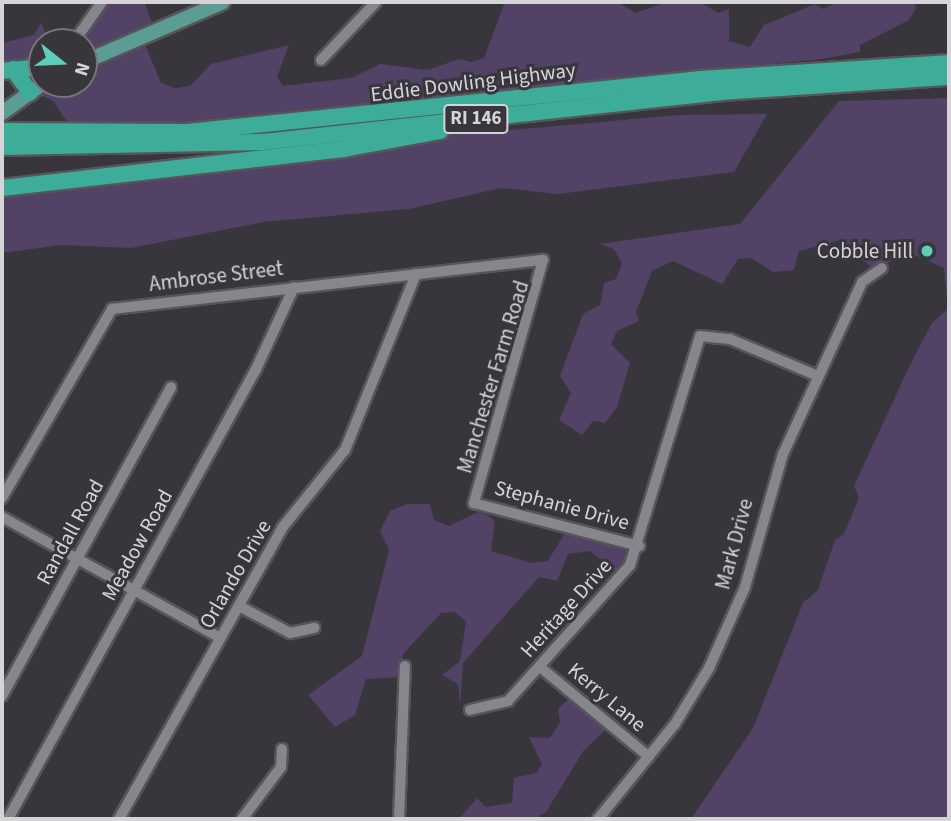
<!DOCTYPE html>
<style>
body{margin:0}
#map{position:relative;width:951px;height:821px;overflow:hidden;background:#38363c;font-family:"Source Sans 3",sans-serif}
div>[style]{position:absolute}
.green>*{inset:0;background:#514266}
.roads{filter:drop-shadow(2px 0 #565559) drop-shadow(-2px 0 #565559) drop-shadow(0 2px #565559) drop-shadow(0 -2px #565559)}
.minor>*{height:10px;margin:-5px;padding:0 5px;transform-origin:5px;border-radius:5px;background:#88868d}
.major>*{height:14px;margin:-7px;padding:0 7px;transform-origin:7px;border-radius:7px;background:#5b9d94}
.highway>*{height:16px;margin:-8px;padding:0 8px;transform-origin:8px;border-radius:8px;background:#3dad99}
.dots>*{width:19px;height:19px;translate:-50% -50%;box-sizing:border-box;border:4px solid #38363c;border-radius:50%}
span{translate:-50% -50%;white-space:nowrap;text-align:center;line-height:1.15;-webkit-text-stroke:6px #38363c;paint-order:stroke}
.shield-label span{padding:2px 5px;background:#38363c;border:2px solid;border-radius:5px;-webkit-text-stroke-width:0}
.shield-label{font-size:19px;color:#d5d4d7;font-weight:700}
.street-label{font-size:21px;color:#d5d4d7}
.poi-label{font-size:21px;color:#d5d4d7}
.right{translate:-100% -50%;text-align:right}
.frame{position:absolute;inset:0;border:4px solid #d5d4d7;pointer-events:none}
.north{position:absolute;left:28px;top:28px;width:70px;height:70px;box-sizing:border-box;background:#38363c;border:2px solid #77757a;border-radius:50%;rotate:108deg;font-size:19px;font-weight:700;line-height:28px;text-align:center;color:#d5d4d7}
.north::after{content:'';display:block;margin:auto;width:24px;height:32px;background:#5dceb8;clip-path:polygon(50% 0,100% 100%,50% 72%,0 100%)}
</style>
<div id="map">
<div class="green">
<div style="clip-path:polygon(evenodd,98px 2px,144px 2px,154px 28px,141px 35px,161px 83px,175px 88px,190px 86px,211px 64px,289px 45px,277px 77px,283px 86px,351px 78px,380px 64px,428px 70px,459px 59px,472px 62px,484px 58px,505px 2px,617px 2px,636px 13px,666px 2px,700px 2px,718px 13px,729px 9px,729px 41px,750px 47px,764px 25px,815px 4px,823px 9px,837px 2px,914px 2px,916px 8px,909px 20px,860px 45px,860px 52px,822px 59px,195px 122px,68px 123px,53px 101px,30px 90px,32px 76px,2px 71px,2px 43px,34px 35px,41px 23px,45px 32px,67px 41px,98px 2px,42px 42px,84px 42px,84px 84px,42px 84px,42px 42px)"></div>
<div style="clip-path:polygon(949px 98px,949px 819px,691px 819px,753px 728px,803px 603px,818px 590px,835px 540px,844px 534px,859px 498px,854px 486px,909px 367px,932px 323px,948px 309px,944px 268px,910px 253px,874px 269px,838px 241px,799px 251px,794px 270px,773px 272px,751px 258px,738px 259px,722px 284px,673px 261px,652px 271px,636px 312px,639px 321px,617px 331px,611px 344px,630px 363px,617px 407px,605px 423px,593px 421px,582px 435px,559px 420px,571px 393px,560px 376px,583px 314px,600px 305px,604px 283px,616px 279px,622px 264px,614px 249px,599px 244px,740px 224px,839px 101px)"></div>
<div style="clip-path:polygon(767px 114px,734px 172px,558px 194px,501px 188px,409px 209px,263px 222px,131px 248px,61px 245px,2px 253px,2px 189px,471px 126px,487px 132px,679px 115px)"></div>
<div style="clip-path:polygon(407px 504px,430px 504px,434px 520px,449px 526px,478px 512px,488px 515px,495px 522px,491px 551px,531px 563px,548px 561px,569px 526px,634px 546px,620px 575px,590px 551px,568px 554px,557px 581px,539px 577px,463px 663px,460px 706px,458px 684px,442px 675px,460px 661px,466px 622px,455px 612px,441px 613px,403px 654px,402px 677px,366px 679px,355px 715px,335px 727px,308px 695px,362px 656px,389px 550px,380px 531px,390px 511px)"></div>
<div style="clip-path:polygon(573px 695px,611px 725px,584px 750px,546px 812px,534px 819px,459px 819px,477px 798px,486px 807px,512px 803px,514px 778px,536px 773px,542px 764px,529px 737px,550px 738px,560px 722px,558px 709px)"></div>
</div>
<div class="roads">
<div class="minor">
<div style="left:78px;top:36px;width:42px;rotate:-54.8deg"></div>
<div style="left:321px;top:60px;width:80px;rotate:-46.5deg"></div>
<div style="left:2px;top:498px;width:219px;rotate:-59.8deg"></div>
<div style="left:112px;top:309px;width:434px;rotate:-6.5deg"></div>
<div style="left:543px;top:260px;width:253px;rotate:105.9deg"></div>
<div style="left:474px;top:503px;width:171px;rotate:14.6deg"></div>
<div style="left:2px;top:517px;width:249px;rotate:29deg"></div>
<div style="left:239px;top:606px;width:58px;rotate:27.9deg"></div>
<div style="left:290px;top:633px;width:25px;rotate:-12deg"></div>
<div style="left:540px;top:667px;width:141px;rotate:39.5deg"></div>
<div style="left:2px;top:696px;width:352px;rotate:-61.3deg"></div>
<div style="left:470px;top:710px;width:39px;rotate:-13deg"></div>
<div style="left:508px;top:701px;width:183px;rotate:-48.1deg"></div>
<div style="left:630px;top:565px;width:239px;rotate:-73deg"></div>
<div style="left:700px;top:336px;width:30px;rotate:6deg"></div>
<div style="left:730px;top:339px;width:95px;rotate:22.8deg"></div>
<div style="left:8px;top:819px;width:514px;rotate:-61.14deg"></div>
<div style="left:256px;top:369px;width:90px;rotate:-65.1deg"></div>
<div style="left:119px;top:819px;width:334px;rotate:-60.7deg"></div>
<div style="left:282px;top:528px;width:100px;rotate:-51.1deg"></div>
<div style="left:345px;top:450px;width:190px;rotate:-68deg"></div>
<div style="left:242px;top:819px;width:65px;rotate:-53.1deg"></div>
<div style="left:281px;top:767px;width:18px;rotate:-87deg"></div>
<div style="left:399px;top:819px;width:153px;rotate:-87.8deg"></div>
<div style="left:598px;top:819px;width:122px;rotate:-51deg"></div>
<div style="left:675px;top:724px;width:66px;rotate:-58.7deg"></div>
<div style="left:709px;top:668px;width:89px;rotate:-66deg"></div>
<div style="left:745px;top:587px;width:138px;rotate:-74.1deg"></div>
<div style="left:783px;top:454px;width:189px;rotate:-65.3deg"></div>
<div style="left:862px;top:282px;width:24px;rotate:-35deg"></div>
</div>
<div class="major">
<div style="left:84px;top:62px;width:151px;rotate:-23.3deg"></div>
<div style="left:2px;top:113px;width:49px;rotate:-35.9deg"></div>
</div>
<div class="highway">
<div style="left:13px;top:69px;width:29px;rotate:54deg"></div>
<div style="left:2px;top:71px;width:40px;rotate:-5.7deg"></div>
<div style="left:2px;top:131px;width:185px;rotate:0.3deg"></div>
<div style="left:187px;top:132px;width:517px;rotate:-5.89deg"></div>
<div style="left:701px;top:79px;width:249px;rotate:-3.7deg"></div>
<div style="left:2px;top:147px;width:260px;rotate:-1.1deg"></div>
<div style="left:262px;top:142px;width:462px;rotate:-6.2deg"></div>
<div style="left:721px;top:92px;width:228px;rotate:-3.8deg"></div>
<div style="left:2px;top:188px;width:344px;rotate:-6.5deg"></div>
<div style="left:344px;top:149px;width:98px;rotate:-10.6deg"></div>
</div>
</div>
<div class="dots">
<div style="left:927px;top:251px;background:#5dceb8"></div>
</div>
<div class="shield-label">
<span style="left:476px;top:119px">RI 146</span>
</div>
<div class="street-label">
<span style="left:473px;top:82px;rotate:-7deg">Eddie Dowling Highway</span>
<span style="left:216px;top:276px;rotate:-7deg">Ambrose Street</span>
<span style="left:493px;top:377px;rotate:-73deg">Manchester Farm Road</span>
<span style="left:562px;top:505px;rotate:15deg">Stephanie Drive</span>
<span style="left:70px;top:532px;rotate:-61deg">Randall Road</span>
<span style="left:734px;top:544px;rotate:-75deg">Mark Drive</span>
<span style="left:137px;top:545px;rotate:-61deg">Meadow Road</span>
<span style="left:235px;top:574px;rotate:-60deg">Orlando Drive</span>
<span style="left:566px;top:608px;rotate:-48deg">Heritage Drive</span>
<span style="left:607px;top:697px;rotate:40deg">Kerry Lane</span>
</div>
<div class="poi-label">
<span class="right" style="left:913px;top:251px">Cobble Hill</span>
</div>
<div class="frame"></div>
<div class="north">N</div>
</div>
